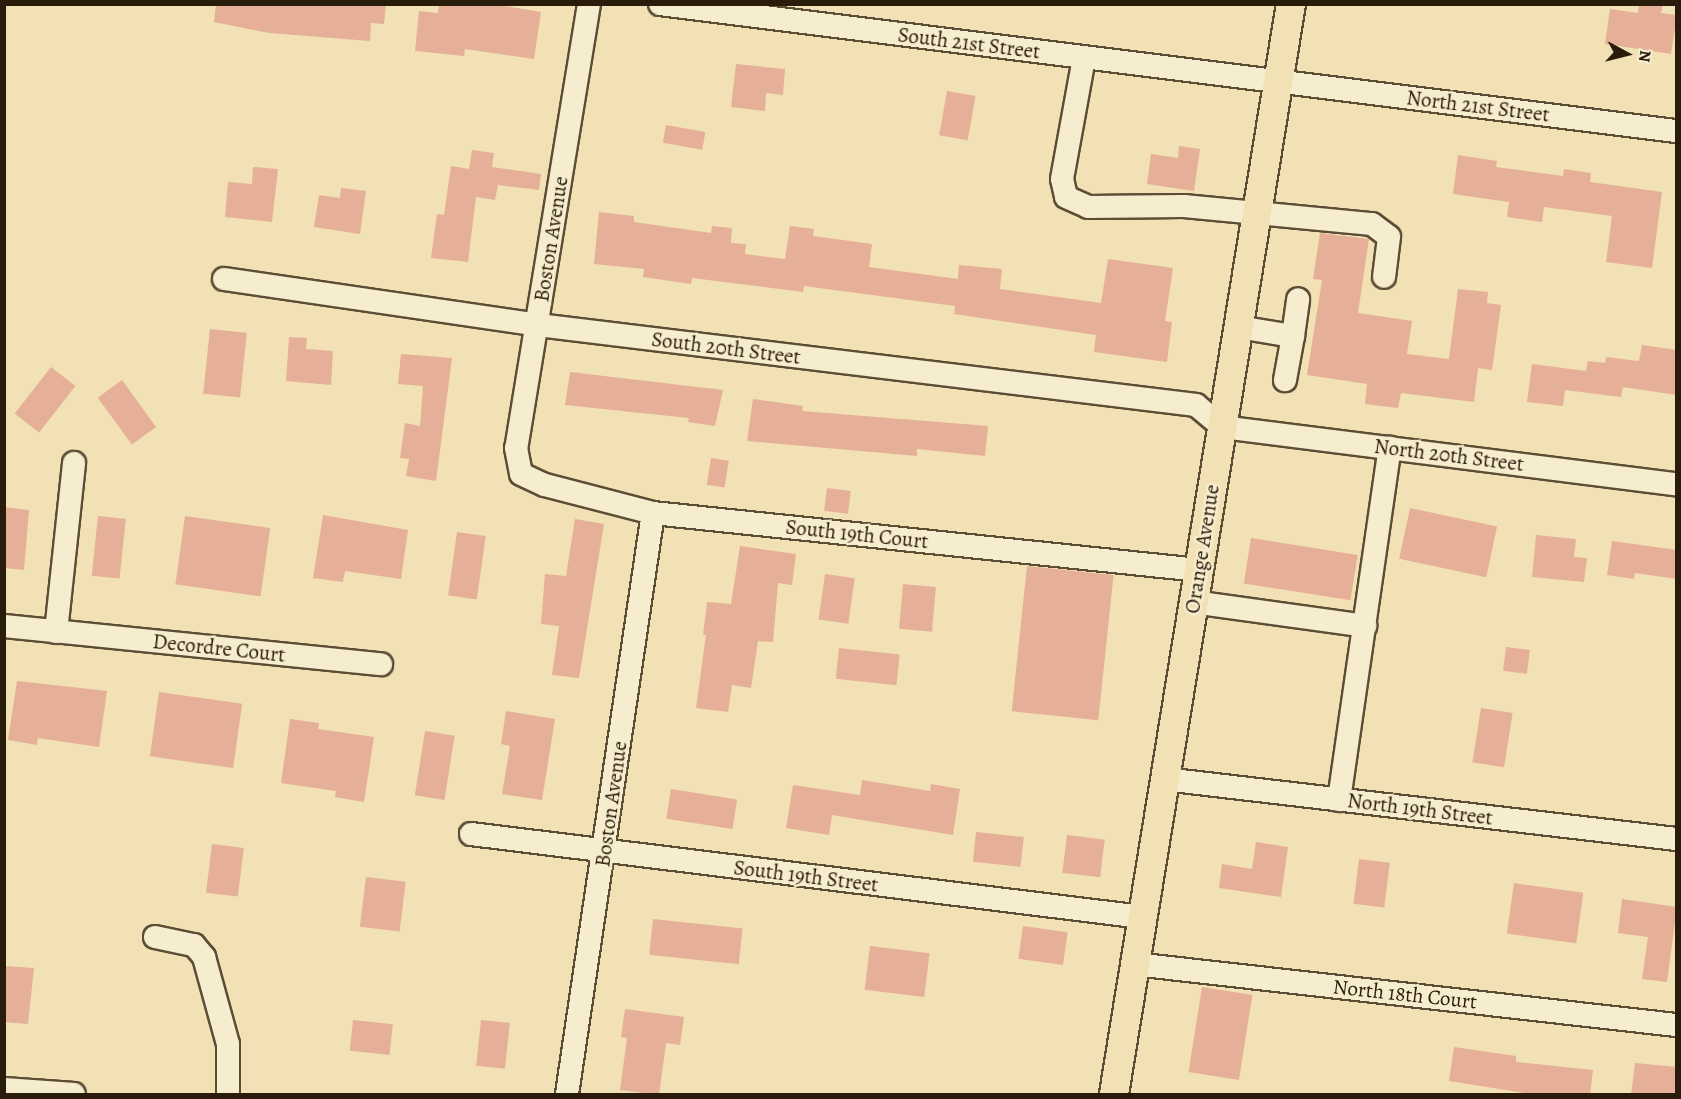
<!DOCTYPE html>
<style>
body{margin:0}
#map{position:relative;width:1681px;height:1099px;overflow:hidden;background:#f1e1b4;font-family:Alegreya,serif}
div>[style]{position:absolute}
.building>*{inset:0;background:#e5b097;transform-origin:0 0}
.roads{filter:drop-shadow(2px 0 #5c4d35) drop-shadow(-2px 0 #5c4d35) drop-shadow(0 2px #5c4d35) drop-shadow(0 -2px #5c4d35)}
.minor>*{height:22px;margin:-11px;padding:0 11px;transform-origin:11px;border-radius:11px;background:#f6ecce}
.major>*{height:28px;margin:-14px;padding:0 14px;transform-origin:14px;border-radius:14px;background:#f1e1b4}
span{translate:-50% -50%;white-space:nowrap;text-align:center;line-height:1.15;-webkit-text-stroke:5px #f6ecce;paint-order:stroke}
.street-label{font-size:21px;color:#2a1c0b}
.frame{position:absolute;inset:0;border:6px solid #2a1c0b;pointer-events:none}
.north{position:absolute;left:1597px;top:24px;width:60px;height:60px;-webkit-text-stroke:4px #f6ecce;paint-order:stroke;rotate:97deg;font-size:16px;font-weight:700;line-height:24px;text-align:center;color:#2a1c0b}
.north::after{content:'';display:block;margin:auto;width:21px;height:27px;background:#2a1c0b;clip-path:polygon(50% 0,100% 100%,50% 72%,0 100%)}
</style>
<div id="map">
<div class="building">
<div style="clip-path:polygon(216px 4px,386px 4px,384px 24px,371px 23px,370px 41px,269px 33px,214px 22px)"></div>
<div style="clip-path:polygon(439px 4px,492px 4px,541px 12px,534px 59px,465px 49px,464px 56px,415px 51px,419px 11px,438px 13px)"></div>
<div style="clip-path:polygon(1639px 4px,1663px 4px,1661px 13px,1677px 15px,1671px 54px,1605px 44px,1610px 9px,1638px 13px)"></div>
<div style="clip-path:polygon(736px 64px,785px 69px,783px 95px,766px 93px,765px 111px,731px 107px)"></div>
<div style="left:947px;top:91px;width:29px;height:45px;rotate:10deg"></div>
<div style="left:666px;top:125px;width:40px;height:18px;rotate:10deg"></div>
<div style="clip-path:polygon(1179px 146px,1200px 149px,1194px 191px,1147px 184px,1151px 154px,1178px 158px)"></div>
<div style="clip-path:polygon(472px 150px,494px 153px,492px 167px,541px 174px,539px 190px,498px 185px,495px 200px,476px 197px,468px 262px,431px 258px,437px 214px,444px 215px,451px 166px,469px 169px)"></div>
<div style="clip-path:polygon(1458px 155px,1497px 161px,1496px 167px,1563px 176px,1564px 169px,1591px 173px,1590px 182px,1662px 192px,1652px 268px,1606px 262px,1612px 216px,1544px 207px,1542px 222px,1507px 217px,1509px 202px,1453px 194px)"></div>
<div style="clip-path:polygon(253px 167px,278px 169px,272px 222px,225px 217px,228px 182px,252px 184px)"></div>
<div style="clip-path:polygon(341px 188px,366px 191px,360px 234px,314px 227px,319px 195px,340px 198px)"></div>
<div style="clip-path:polygon(599px 212px,634px 216px,634px 222px,711px 233px,712px 226px,732px 228px,731px 243px,746px 244px,745px 254px,785px 259px,790px 226px,814px 229px,813px 236px,872px 244px,869px 267px,958px 279px,959px 265px,1002px 269px,1000px 289px,1101px 303px,1108px 259px,1173px 268px,1165px 321px,1172px 322px,1167px 362px,1094px 352px,1096px 335px,954px 314px,955px 306px,804px 286px,803px 292px,692px 278px,691px 284px,643px 277px,644px 269px,594px 264px)"></div>
<div style="clip-path:polygon(1320px 233px,1369px 239px,1358px 313px,1412px 321px,1407px 354px,1449px 359px,1458px 289px,1488px 292px,1487px 303px,1501px 305px,1492px 370px,1478px 368px,1474px 402px,1401px 393px,1398px 408px,1365px 404px,1367px 384px,1307px 375px,1322px 280px,1313px 279px)"></div>
<div style="left:210px;top:329px;width:37px;height:65px;rotate:6deg"></div>
<div style="clip-path:polygon(289px 337px,307px 338px,306px 349px,333px 351px,331px 385px,286px 381px)"></div>
<div style="clip-path:polygon(1642px 345px,1677px 350px,1677px 395px,1623px 387px,1621px 397px,1565px 390px,1563px 406px,1527px 402px,1532px 364px,1586px 371px,1588px 361px,1605px 363px,1606px 357px,1639px 361px)"></div>
<div style="clip-path:polygon(401px 354px,452px 358px,436px 481px,406px 476px,409px 459px,400px 458px,405px 423px,420px 426px,423px 386px,398px 384px)"></div>
<div style="left:51px;top:367px;width:31px;height:59px;rotate:38deg"></div>
<div style="clip-path:polygon(570px 372px,723px 390px,715px 426px,688px 422px,689px 418px,565px 405px)"></div>
<div style="left:122px;top:380px;width:58px;height:30px;rotate:54deg"></div>
<div style="clip-path:polygon(753px 399px,803px 406px,802px 411px,988px 426px,985px 456px,917px 449px,917px 456px,747px 441px)"></div>
<div style="left:711px;top:458px;width:18px;height:27px;rotate:9deg"></div>
<div style="left:827px;top:488px;width:24px;height:23px;rotate:7deg"></div>
<div style="clip-path:polygon(4px 507px,29px 510px,24px 570px,4px 568px)"></div>
<div style="left:1410px;top:508px;width:89px;height:52px;rotate:12deg"></div>
<div style="clip-path:polygon(323px 515px,408px 530px,401px 579px,345px 571px,343px 582px,313px 578px)"></div>
<div style="left:98px;top:516px;width:28px;height:60px;rotate:6deg"></div>
<div style="left:185px;top:516px;width:86px;height:69px;rotate:8deg"></div>
<div style="clip-path:polygon(575px 519px,604px 524px,579px 678px,552px 675px,559px 626px,541px 624px,545px 574px,566px 576px)"></div>
<div style="left:457px;top:532px;width:29px;height:64px;rotate:8deg"></div>
<div style="clip-path:polygon(1536px 535px,1576px 539px,1574px 557px,1587px 558px,1584px 582px,1532px 577px)"></div>
<div style="left:1251px;top:538px;width:108px;height:46px;rotate:9deg"></div>
<div style="clip-path:polygon(1612px 541px,1677px 550px,1677px 579px,1635px 573px,1634px 579px,1607px 575px)"></div>
<div style="clip-path:polygon(740px 546px,796px 554px,792px 585px,778px 583px,773px 642px,758px 641px,751px 688px,732px 685px,728px 712px,696px 708px,706px 635px,703px 635px,707px 602px,731px 604px)"></div>
<div style="left:1027px;top:566px;width:87px;height:146px;rotate:6deg"></div>
<div style="left:825px;top:574px;width:30px;height:46px;rotate:8deg"></div>
<div style="left:903px;top:584px;width:33px;height:45px;rotate:5deg"></div>
<div style="left:1506px;top:647px;width:24px;height:24px;rotate:7deg"></div>
<div style="left:839px;top:648px;width:61px;height:31px;rotate:6deg"></div>
<div style="clip-path:polygon(17px 681px,107px 691px,99px 747px,38px 738px,37px 745px,8px 740px)"></div>
<div style="left:159px;top:692px;width:84px;height:65px;rotate:8deg"></div>
<div style="left:1481px;top:708px;width:32px;height:55px;rotate:9deg"></div>
<div style="clip-path:polygon(506px 711px,555px 719px,542px 800px,502px 794px,510px 746px,501px 744px)"></div>
<div style="clip-path:polygon(290px 719px,319px 723px,318px 729px,374px 737px,364px 802px,335px 797px,336px 791px,281px 783px)"></div>
<div style="left:425px;top:731px;width:30px;height:65px;rotate:9deg"></div>
<div style="clip-path:polygon(862px 780px,930px 791px,931px 784px,960px 789px,953px 835px,832px 815px,829px 835px,786px 828px,793px 785px,860px 795px)"></div>
<div style="left:671px;top:789px;width:67px;height:30px;rotate:9deg"></div>
<div style="left:976px;top:832px;width:48px;height:30px;rotate:6deg"></div>
<div style="left:1067px;top:835px;width:38px;height:38px;rotate:7deg"></div>
<div style="clip-path:polygon(1256px 842px,1288px 847px,1281px 897px,1219px 888px,1222px 864px,1252px 869px)"></div>
<div style="left:212px;top:844px;width:32px;height:49px;rotate:7deg"></div>
<div style="left:1359px;top:859px;width:31px;height:45px;rotate:7deg"></div>
<div style="left:366px;top:877px;width:40px;height:50px;rotate:7deg"></div>
<div style="left:1514px;top:883px;width:70px;height:51px;rotate:8deg"></div>
<div style="clip-path:polygon(1622px 899px,1677px 907px,1667px 982px,1642px 979px,1648px 937px,1618px 933px)"></div>
<div style="left:653px;top:919px;width:90px;height:36px;rotate:6deg"></div>
<div style="left:1023px;top:926px;width:45px;height:33px;rotate:8deg"></div>
<div style="left:870px;top:946px;width:60px;height:44px;rotate:7deg"></div>
<div style="clip-path:polygon(4px 966px,34px 968px,28px 1024px,4px 1022px)"></div>
<div style="left:1202px;top:987px;width:51px;height:86px;rotate:9deg"></div>
<div style="clip-path:polygon(625px 1009px,684px 1017px,680px 1045px,666px 1043px,659px 1095px,620px 1090px,627px 1038px,621px 1037px)"></div>
<div style="left:353px;top:1020px;width:40px;height:31px;rotate:6deg"></div>
<div style="left:481px;top:1020px;width:29px;height:46px;rotate:6deg"></div>
<div style="clip-path:polygon(1454px 1047px,1516px 1056px,1516px 1062px,1593px 1070px,1590px 1095px,1537px 1095px,1449px 1081px)"></div>
<div style="clip-path:polygon(1635px 1063px,1677px 1067px,1677px 1095px,1631px 1095px)"></div>
</div>
<div class="roads">
<div class="minor">
<div style="left:589px;top:4px;width:450px;rotate:99.3deg"></div>
<div style="left:516px;top:448px;width:26px;rotate:79deg"></div>
<div style="left:521px;top:474px;width:26px;rotate:25deg"></div>
<div style="left:545px;top:485px;width:112px;rotate:14.5deg"></div>
<div style="left:653px;top:513px;width:549px;rotate:5.96deg"></div>
<div style="left:660px;top:4px;width:1024px;rotate:7.13deg"></div>
<div style="left:1084px;top:58px;width:123px;rotate:100.3deg"></div>
<div style="left:1062px;top:179px;width:18px;rotate:77deg"></div>
<div style="left:1066px;top:197px;width:24px;rotate:24deg"></div>
<div style="left:1088px;top:207px;width:96px;rotate:-0.6deg"></div>
<div style="left:1184px;top:206px;width:189px;rotate:5.5deg"></div>
<div style="left:1372px;top:224px;width:21px;rotate:37deg"></div>
<div style="left:1389px;top:237px;width:40px;rotate:97.1deg"></div>
<div style="left:224px;top:279px;width:317px;rotate:8.3deg"></div>
<div style="left:538px;top:325px;width:663px;rotate:6.93deg"></div>
<div style="left:1196px;top:405px;width:34px;rotate:40deg"></div>
<div style="left:1222px;top:427px;width:458px;rotate:7.2deg"></div>
<div style="left:1238px;top:327px;width:56px;rotate:9.3deg"></div>
<div style="left:1293px;top:336px;width:45px;rotate:100.3deg"></div>
<div style="left:1293px;top:336px;width:37px;rotate:-82deg"></div>
<div style="left:1193px;top:602px;width:174px;rotate:7.9deg"></div>
<div style="left:4px;top:626px;width:379px;rotate:5.8deg"></div>
<div style="left:56px;top:632px;width:170px;rotate:-83.9deg"></div>
<div style="left:1164px;top:779px;width:516px;rotate:6.68deg"></div>
<div style="left:1339px;top:800px;width:356px;rotate:-81.8deg"></div>
<div style="left:471px;top:834px;width:676px;rotate:7.05deg"></div>
<div style="left:155px;top:937px;width:40px;rotate:12deg"></div>
<div style="left:194px;top:945px;width:16px;rotate:50deg"></div>
<div style="left:204px;top:957px;width:90px;rotate:74.6deg"></div>
<div style="left:228px;top:1044px;width:50px;rotate:90deg"></div>
<div style="left:1134px;top:964px;width:545px;rotate:6.42deg"></div>
<div style="left:4px;top:1089px;width:70px;rotate:4.1deg"></div>
<div style="left:567px;top:1094px;width:587px;rotate:-81.58deg"></div>
</div>
<div class="major">
<div style="left:1114px;top:1094px;width:1104px;rotate:-80.78deg"></div>
</div>
</div>
<div class="street-label">
<span style="left:969px;top:43px;rotate:7deg">South 21st Street</span>
<span style="left:1478px;top:106px;rotate:7deg">North 21st Street</span>
<span style="left:551px;top:239px;rotate:-81deg">Boston Avenue</span>
<span style="left:726px;top:348px;rotate:7deg">South 20th Street</span>
<span style="left:1449px;top:455px;rotate:7deg">North 20th Street</span>
<span style="left:857px;top:534px;rotate:6deg">South 19th Court</span>
<span style="left:1202px;top:549px;rotate:-81deg">Orange Avenue</span>
<span style="left:219px;top:648px;rotate:6deg">Decordre Court</span>
<span style="left:611px;top:804px;rotate:-82deg">Boston Avenue</span>
<span style="left:1420px;top:809px;rotate:7deg">North 19th Street</span>
<span style="left:806px;top:876px;rotate:7deg">South 19th Street</span>
<span style="left:1405px;top:994px;rotate:6deg">North 18th Court</span>
</div>
<div class="frame"></div>
<div class="north">N</div>
</div>
